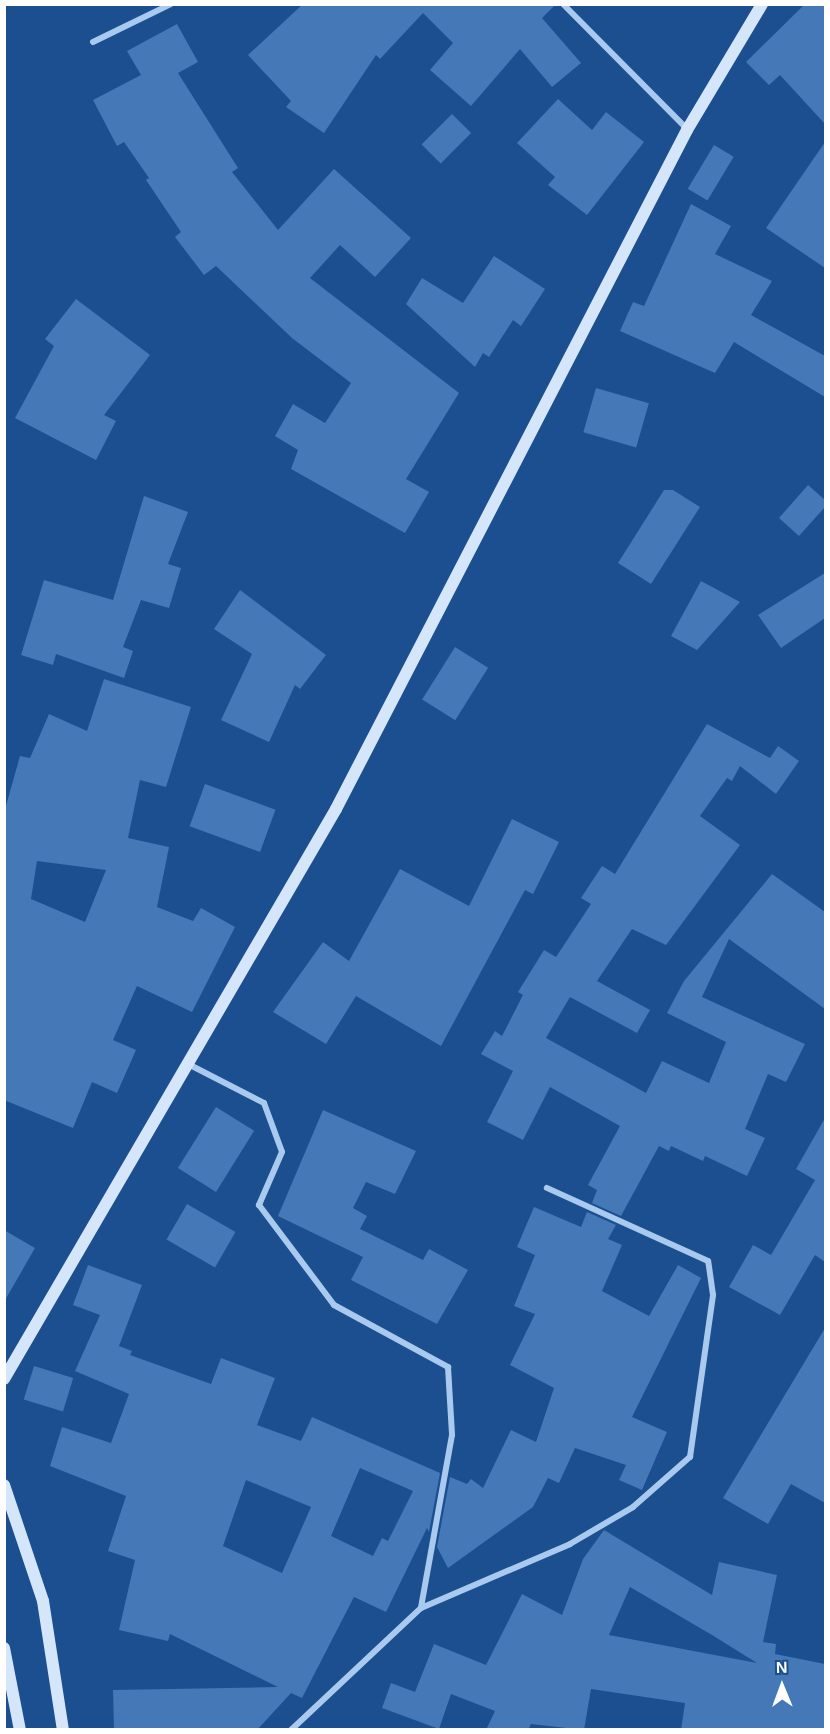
<!DOCTYPE html>
<style>
body{margin:0}
#map{position:relative;width:830px;height:1734px;overflow:hidden;background:#1b4f8f;font-family:Helvetica,sans-serif}
div>[style]{position:absolute}
.building>*{inset:0;background:#4478b7;transform-origin:0 0}
.street>*{height:6px;margin:-3px;padding:0 3px;transform-origin:3px;border-radius:3px;background:#a9c9ee}
.secondary>*{height:12px;margin:-6px;padding:0 6px;transform-origin:6px;border-radius:6px;background:#d6e6fa}
span{translate:-50% -50%;white-space:nowrap;text-align:center;line-height:1.15;-webkit-text-stroke:5px #1b4f8f;paint-order:stroke}
.frame{position:absolute;inset:0;border:6px solid #fff;pointer-events:none}
.north{position:absolute;left:752px;top:1656px;width:60px;height:60px;-webkit-text-stroke:4px #1b4f8f;paint-order:stroke;rotate:359deg;font-size:16px;font-weight:700;line-height:24px;text-align:center;color:#fff}
.north::after{content:'';display:block;margin:auto;width:21px;height:27px;background:#fff;clip-path:polygon(50% 0,100% 100%,50% 72%,0 100%)}
</style>
<div id="map">
<div class="building">
<div style="clip-path:polygon(303px 4px,556px 4px,542px 18px,581px 63px,552px 87px,520px 49px,471px 106px,430px 70px,453px 43px,423px 13px,380px 59px,376px 55px,324px 133px,286px 107px,291px 101px,248px 55px)"></div>
<div style="clip-path:polygon(805px 4px,825px 4px,825px 124px,780px 75px,769px 85px,746px 62px)"></div>
<div style="clip-path:polygon(177px 24px,198px 62px,178px 73px,238px 168px,232px 172px,278px 230px,334px 169px,411px 238px,375px 277px,340px 245px,310px 278px,459px 393px,406px 479px,429px 492px,405px 533px,291px 469px,298px 450px,275px 436px,293px 404px,325px 423px,351px 383px,292px 338px,216px 266px,204px 275px,175px 237px,181px 232px,146px 180px,149px 178px,124px 142px,117px 146px,93px 100px,141px 75px,127px 51px)"></div>
<div style="clip-path:polygon(558px 99px,592px 130px,606px 112px,644px 142px,587px 215px,548px 185px,555px 177px,517px 143px)"></div>
<div style="left:452px;top:114px;width:27px;height:43px;rotate:45deg"></div>
<div style="clip-path:polygon(825px 142px,825px 268px,766px 228px)"></div>
<div style="left:714px;top:145px;width:23px;height:51px;rotate:31deg"></div>
<div style="clip-path:polygon(691px 204px,731px 226px,715px 254px,772px 281px,751px 315px,825px 356px,825px 397px,734px 342px,715px 373px,620px 331px,633px 302px,644px 306px)"></div>
<div style="clip-path:polygon(494px 256px,545px 289px,521px 326px,513px 320px,489px 357px,483px 353px,475px 367px,406px 304px,422px 278px,463px 303px)"></div>
<div style="clip-path:polygon(76px 299px,150px 355px,104px 415px,116px 421px,96px 460px,15px 418px,54px 346px,45px 339px)"></div>
<div style="left:596px;top:388px;width:55px;height:46px;rotate:16deg"></div>
<div style="clip-path:polygon(808px 485px,825px 500px,825px 507px,799px 536px,779px 518px)"></div>
<div style="clip-path:polygon(664px 490px,673px 490px,700px 507px,651px 584px,618px 563px)"></div>
<div style="clip-path:polygon(144px 496px,188px 512px,168px 564px,181px 568px,169px 608px,141px 600px,123px 647px,133px 651px,124px 678px,56px 654px,53px 665px,21px 655px,44px 580px,113px 600px)"></div>
<div style="clip-path:polygon(825px 573px,825px 618px,781px 648px,758px 615px)"></div>
<div style="clip-path:polygon(701px 581px,740px 602px,697px 650px,671px 636px)"></div>
<div style="clip-path:polygon(240px 590px,326px 655px,300px 689px,295px 685px,269px 742px,221px 720px,252px 654px,214px 629px)"></div>
<div style="left:455px;top:647px;width:39px;height:62px;rotate:32deg"></div>
<div style="clip-path:polygon(evenodd,104px 679px,191px 707px,166px 787px,140px 780px,128px 838px,169px 847px,157px 907px,193px 921px,201px 908px,235px 927px,192px 1012px,137px 986px,113px 1040px,136px 1050px,117px 1093px,92px 1082px,73px 1128px,4px 1100px,4px 813px,20px 756px,30px 758px,49px 714px,87px 731px,104px 679px,37px 861px,106px 870px,85px 922px,31px 899px,37px 861px)"></div>
<div style="clip-path:polygon(707px 724px,770px 758px,778px 746px,799px 761px,776px 794px,740px 766px,732px 781px,727px 778px,700px 816px,740px 845px,666px 945px,632px 929px,597px 981px,650px 1010px,637px 1033px,570px 997px,546px 1038px,646px 1093px,662px 1061px,709px 1083px,726px 1042px,667px 1013px,684px 981px,772px 874px,825px 912px,825px 1009px,729px 939px,702px 997px,805px 1044px,786px 1082px,768px 1074px,745px 1129px,765px 1138px,747px 1176px,705px 1156px,703px 1161px,671px 1146px,669px 1151px,659px 1146px,621px 1216px,592px 1203px,597px 1190px,588px 1185px,620px 1126px,550px 1087px,523px 1140px,487px 1122px,513px 1071px,481px 1054px,495px 1031px,502px 1036px,523px 995px,518px 992px,544px 950px,556px 957px,591px 904px,581px 898px,602px 866px,615px 874px)"></div>
<div style="left:205px;top:784px;width:75px;height:45px;rotate:20deg"></div>
<div style="clip-path:polygon(512px 819px,559px 842px,533px 894px,525px 890px,441px 1046px,356px 996px,326px 1044px,273px 1012px,323px 942px,349px 961px,400px 869px,469px 906px)"></div>
<div style="left:216px;top:1107px;width:45px;height:72px;rotate:32deg"></div>
<div style="clip-path:polygon(323px 1110px,416px 1151px,395px 1194px,366px 1182px,353px 1208px,367px 1216px,360px 1229px,423px 1260px,429px 1249px,468px 1270px,437px 1324px,351px 1280px,363px 1257px,278px 1216px)"></div>
<div style="clip-path:polygon(825px 1118px,825px 1262px,815px 1255px,780px 1315px,729px 1287px,753px 1245px,771px 1255px,815px 1180px,796px 1169px)"></div>
<div style="left:187px;top:1204px;width:56px;height:41px;rotate:30deg"></div>
<div style="clip-path:polygon(534px 1207px,581px 1227px,587px 1212px,616px 1225px,608px 1239px,622px 1245px,602px 1291px,649px 1316px,678px 1265px,701px 1278px,632px 1417px,667px 1432px,642px 1490px,619px 1480px,626px 1465px,575px 1448px,559px 1483px,548px 1478px,533px 1507px,448px 1568px,437px 1547px,450px 1477px,467px 1484px,471px 1479px,483px 1488px,511px 1430px,536px 1442px,554px 1388px,510px 1365px,535px 1314px,514px 1306px,535px 1255px,517px 1247px)"></div>
<div style="clip-path:polygon(4px 1230px,35px 1248px,4px 1302px)"></div>
<div style="clip-path:polygon(evenodd,88px 1265px,142px 1285px,119px 1346px,132px 1351px,130px 1355px,211px 1384px,221px 1358px,275px 1378px,257px 1425px,301px 1441px,312px 1417px,440px 1473px,429px 1532px,427px 1528px,386px 1612px,354px 1597px,302px 1698px,291px 1693px,257px 1730px,114px 1730px,113px 1690px,278px 1687px,170px 1634px,168px 1641px,119px 1630px,135px 1560px,108px 1551px,126px 1496px,50px 1466px,62px 1427px,111px 1443px,129px 1394px,75px 1371px,100px 1315px,73px 1305px,88px 1265px,360px 1468px,413px 1491px,388px 1541px,382px 1538px,373px 1556px,331px 1536px,360px 1468px,88px 1265px,246px 1480px,311px 1507px,282px 1573px,223px 1546px,246px 1480px)"></div>
<div style="clip-path:polygon(825px 1328px,825px 1503px,791px 1484px,768px 1524px,723px 1498px)"></div>
<div style="left:34px;top:1366px;width:41px;height:35px;rotate:17deg"></div>
<div style="clip-path:polygon(evenodd,604px 1530px,712px 1595px,719px 1562px,777px 1575px,763px 1642px,776px 1644px,775px 1654px,825px 1664px,825px 1730px,681px 1730px,685px 1703px,591px 1689px,584px 1730px,531px 1724px,528px 1730px,486px 1730px,495px 1711px,451px 1694px,439px 1729px,382px 1708px,391px 1683px,415px 1692px,434px 1644px,486px 1665px,522px 1594px,562px 1615px,583px 1559px,604px 1530px,630px 1587px,712px 1635px,757px 1663px,609px 1635px,630px 1587px)"></div>
</div>
<div class="street">
<div style="left:563px;top:4px;width:176px;rotate:45.2deg"></div>
<div style="left:93px;top:42px;width:87px;rotate:-26deg"></div>
<div style="left:190px;top:1065px;width:83px;rotate:27.2deg"></div>
<div style="left:264px;top:1103px;width:52px;rotate:69.8deg"></div>
<div style="left:282px;top:1152px;width:58px;rotate:113.5deg"></div>
<div style="left:259px;top:1205px;width:125px;rotate:53.1deg"></div>
<div style="left:334px;top:1305px;width:130px;rotate:28.5deg"></div>
<div style="left:448px;top:1367px;width:68px;rotate:86.6deg"></div>
<div style="left:452px;top:1435px;width:176px;rotate:100.2deg"></div>
<div style="left:291px;top:1730px;width:178px;rotate:-43.2deg"></div>
<div style="left:421px;top:1608px;width:162px;rotate:-23.2deg"></div>
<div style="left:570px;top:1544px;width:73px;rotate:-30.4deg"></div>
<div style="left:633px;top:1507px;width:76px;rotate:-41.3deg"></div>
<div style="left:690px;top:1457px;width:164px;rotate:-81.9deg"></div>
<div style="left:713px;top:1295px;width:34px;rotate:-98deg"></div>
<div style="left:708px;top:1261px;width:177px;rotate:-155.6deg"></div>
</div>
<div class="secondary">
<div style="left:4px;top:1379px;width:660px;rotate:-59.78deg"></div>
<div style="left:336px;top:809px;width:764px;rotate:-62.66deg"></div>
<div style="left:687px;top:130px;width:147px;rotate:-59.2deg"></div>
<div style="left:4px;top:1485px;width:122px;rotate:71.4deg"></div>
<div style="left:43px;top:1601px;width:131px;rotate:81.2deg"></div>
<div style="left:4px;top:1648px;width:84px;rotate:79deg"></div>
</div>
<div class="frame"></div>
<div class="north">N</div>
</div>
